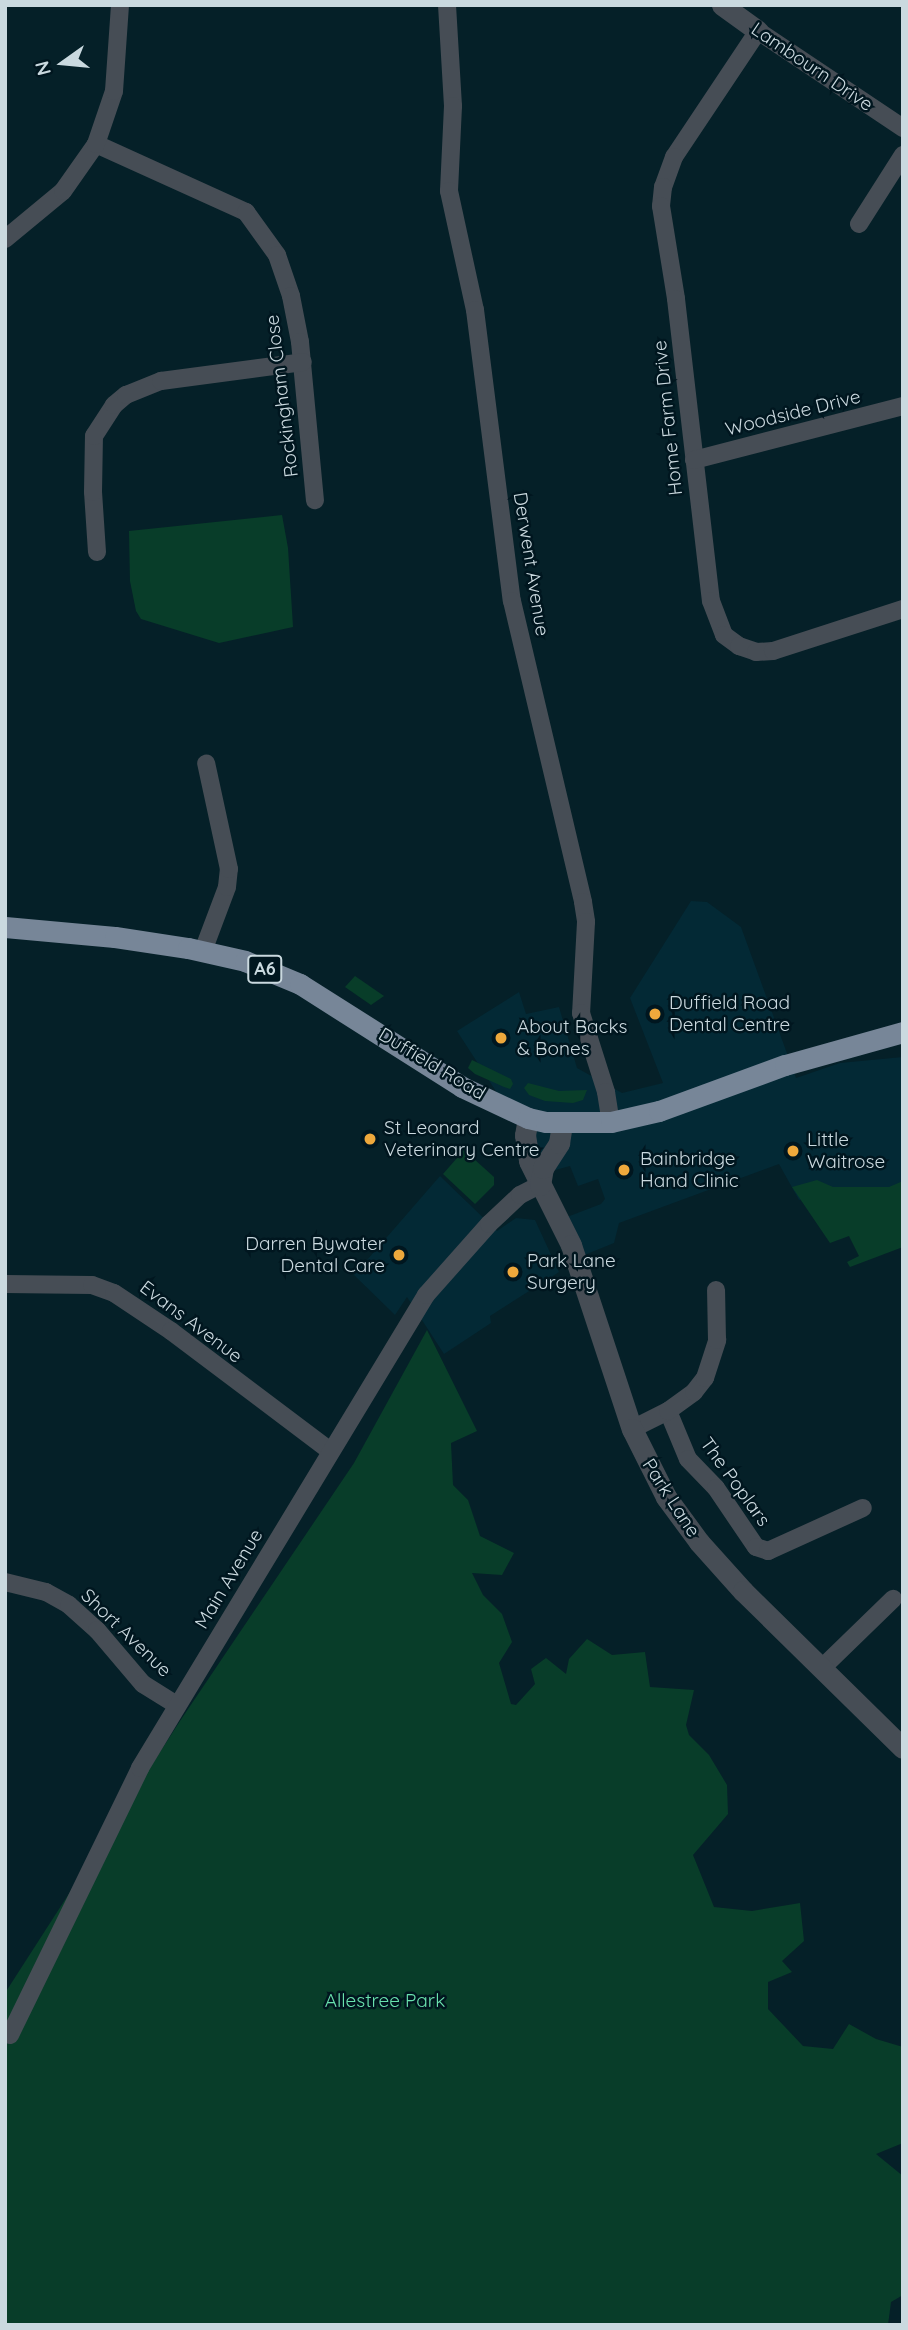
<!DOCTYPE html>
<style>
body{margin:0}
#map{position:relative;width:908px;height:2330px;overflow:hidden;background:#052028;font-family:Quicksand,sans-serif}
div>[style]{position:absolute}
.built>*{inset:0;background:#032935}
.green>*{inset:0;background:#083d29}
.minor>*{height:18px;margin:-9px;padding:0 9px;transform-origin:9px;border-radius:9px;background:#464d55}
.tertiary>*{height:21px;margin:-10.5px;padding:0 10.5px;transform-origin:10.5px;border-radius:10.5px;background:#464d55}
.trunk>*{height:21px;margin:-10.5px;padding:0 10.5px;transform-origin:10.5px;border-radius:10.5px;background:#778698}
.dots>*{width:19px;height:19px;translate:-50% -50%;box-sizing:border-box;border:4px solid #00161f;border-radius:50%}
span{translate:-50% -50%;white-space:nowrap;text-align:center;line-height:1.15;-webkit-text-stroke:5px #00161f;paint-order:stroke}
.shield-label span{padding:2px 5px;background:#00161f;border:2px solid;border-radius:5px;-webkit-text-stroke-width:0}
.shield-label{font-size:18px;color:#cad9df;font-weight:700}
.street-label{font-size:19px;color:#cad9df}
.poi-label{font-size:19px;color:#cad9df}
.left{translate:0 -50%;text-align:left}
.right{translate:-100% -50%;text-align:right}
.park-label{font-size:19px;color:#69e2ae}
.frame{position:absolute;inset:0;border:7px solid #cad9df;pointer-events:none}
.north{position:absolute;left:28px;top:28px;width:70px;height:70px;-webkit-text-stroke:5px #00161f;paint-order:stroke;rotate:255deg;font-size:19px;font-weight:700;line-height:28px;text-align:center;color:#cad9df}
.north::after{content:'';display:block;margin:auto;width:24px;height:32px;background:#cad9df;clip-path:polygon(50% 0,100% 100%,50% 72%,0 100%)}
</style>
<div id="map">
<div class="built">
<div style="clip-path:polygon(691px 901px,707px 902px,741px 927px,796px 1078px,840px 1063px,903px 1057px,903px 1189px,825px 1192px,799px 1200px,779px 1164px,619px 1223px,614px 1243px,582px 1256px,567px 1217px,601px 1204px,605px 1199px,598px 1179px,578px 1186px,570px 1166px,548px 1172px,457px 1031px,519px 992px,526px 1014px,559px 1007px,577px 1068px,622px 1093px,663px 1083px,630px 998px)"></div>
<div style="clip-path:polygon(440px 1176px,497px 1231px,516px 1218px,535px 1220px,559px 1272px,490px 1316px,491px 1323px,444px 1354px,407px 1297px,395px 1315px,354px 1275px)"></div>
</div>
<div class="green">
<div style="clip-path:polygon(282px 515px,288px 548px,293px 627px,219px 643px,141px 619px,136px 611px,130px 581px,129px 531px)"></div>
<div style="clip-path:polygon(355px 976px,384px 996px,371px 1005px,345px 987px)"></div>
<div style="clip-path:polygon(472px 1060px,511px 1079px,513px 1084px,510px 1089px,504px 1087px,475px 1074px,468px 1068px)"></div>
<div style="clip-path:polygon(528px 1083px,559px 1091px,587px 1090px,583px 1100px,573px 1103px,545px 1101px,529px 1095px,524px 1088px)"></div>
<div style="clip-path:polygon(464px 1150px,494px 1177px,494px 1185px,475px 1204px,443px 1174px)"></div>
<div style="clip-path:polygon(817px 1180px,833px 1187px,889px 1187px,903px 1181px,903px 1247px,850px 1267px,847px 1262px,859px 1256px,849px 1236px,830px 1243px,792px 1187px)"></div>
<div style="clip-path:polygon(427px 1330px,477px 1431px,451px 1443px,453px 1485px,468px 1500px,480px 1536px,514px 1553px,502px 1575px,472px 1573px,483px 1595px,502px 1614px,512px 1642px,499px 1663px,511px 1704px,516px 1705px,535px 1684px,531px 1669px,546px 1658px,566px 1674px,569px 1659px,587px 1639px,612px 1655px,645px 1652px,650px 1687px,694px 1690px,686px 1725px,689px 1735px,709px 1755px,727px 1785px,728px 1814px,693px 1855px,714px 1907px,752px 1911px,800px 1903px,804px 1941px,782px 1961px,792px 1972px,768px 1982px,768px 2009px,803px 2046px,833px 2049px,849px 2024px,876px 2039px,903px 2047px,903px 2143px,876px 2154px,903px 2176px,903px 2295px,891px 2302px,888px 2325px,5px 2325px,5px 1993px,180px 1721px,354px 1463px)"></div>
</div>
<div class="minor">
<div style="left:447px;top:5px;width:101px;rotate:86.6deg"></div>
<div style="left:453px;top:106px;width:85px;rotate:92.7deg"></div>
<div style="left:449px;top:191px;width:122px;rotate:77.7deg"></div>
<div style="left:475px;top:310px;width:293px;rotate:82.8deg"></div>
<div style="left:512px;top:601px;width:309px;rotate:76.7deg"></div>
<div style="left:583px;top:902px;width:20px;rotate:81deg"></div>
<div style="left:586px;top:922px;width:91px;rotate:93.1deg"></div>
<div style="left:581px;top:1013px;width:83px;rotate:72.4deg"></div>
<div style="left:606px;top:1092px;width:30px;rotate:81deg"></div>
<div style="left:903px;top:128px;width:174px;rotate:-146.2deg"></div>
<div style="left:758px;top:31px;width:151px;rotate:123.7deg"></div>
<div style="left:674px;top:157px;width:32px;rotate:110deg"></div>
<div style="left:663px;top:187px;width:19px;rotate:96deg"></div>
<div style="left:661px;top:206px;width:94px;rotate:80.8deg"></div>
<div style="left:676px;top:299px;width:304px;rotate:83.4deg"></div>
<div style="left:711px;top:601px;width:36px;rotate:69deg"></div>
<div style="left:724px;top:635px;width:19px;rotate:36deg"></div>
<div style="left:739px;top:646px;width:18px;rotate:19deg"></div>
<div style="left:756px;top:652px;width:17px;rotate:-3deg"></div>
<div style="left:773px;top:651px;width:137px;rotate:-17.9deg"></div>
<div style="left:96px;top:144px;width:165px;rotate:24.4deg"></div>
<div style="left:246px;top:212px;width:53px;rotate:54.2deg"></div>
<div style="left:277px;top:255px;width:43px;rotate:71.1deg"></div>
<div style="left:291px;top:296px;width:47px;rotate:78.9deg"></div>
<div style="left:300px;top:342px;width:159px;rotate:84.6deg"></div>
<div style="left:859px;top:224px;width:82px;rotate:-57.5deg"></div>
<div style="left:5px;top:239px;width:75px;rotate:-39.6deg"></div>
<div style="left:63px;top:191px;width:57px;rotate:-54.9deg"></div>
<div style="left:96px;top:144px;width:56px;rotate:-71.2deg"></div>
<div style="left:114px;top:91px;width:86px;rotate:-86deg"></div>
<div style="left:694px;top:460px;width:216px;rotate:-14.5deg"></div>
<div style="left:97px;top:552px;width:60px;rotate:-93.8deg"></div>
<div style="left:93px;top:492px;width:56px;rotate:-89deg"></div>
<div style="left:94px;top:436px;width:37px;rotate:-57deg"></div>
<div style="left:114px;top:405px;width:16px;rotate:-40deg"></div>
<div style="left:126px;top:395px;width:38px;rotate:-22deg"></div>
<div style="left:161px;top:381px;width:143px;rotate:-7.6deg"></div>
<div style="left:203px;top:951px;width:68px;rotate:-69.4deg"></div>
<div style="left:227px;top:887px;width:18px;rotate:-84deg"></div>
<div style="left:229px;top:869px;width:108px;rotate:-102.2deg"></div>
<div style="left:5px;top:1284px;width:87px;rotate:0.7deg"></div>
<div style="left:92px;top:1285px;width:23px;rotate:20deg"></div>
<div style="left:114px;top:1293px;width:69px;rotate:33.7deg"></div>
<div style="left:171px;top:1331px;width:199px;rotate:37deg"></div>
<div style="left:668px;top:1411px;width:52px;rotate:67.4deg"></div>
<div style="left:688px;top:1459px;width:40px;rotate:46deg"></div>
<div style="left:716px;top:1488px;width:71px;rotate:55.9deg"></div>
<div style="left:756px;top:1547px;width:13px;rotate:18deg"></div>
<div style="left:768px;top:1551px;width:104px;rotate:-24.4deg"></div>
<div style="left:632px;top:1429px;width:40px;rotate:-26.6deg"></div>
<div style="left:668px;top:1411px;width:32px;rotate:-36deg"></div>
<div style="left:694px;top:1392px;width:18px;rotate:-52deg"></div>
<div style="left:705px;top:1378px;width:40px;rotate:-72deg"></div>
<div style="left:717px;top:1340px;width:50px;rotate:-91.1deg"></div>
<div style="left:5px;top:1582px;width:42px;rotate:13.7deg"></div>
<div style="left:46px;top:1592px;width:26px;rotate:29deg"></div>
<div style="left:69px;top:1605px;width:38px;rotate:42deg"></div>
<div style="left:97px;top:1630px;width:71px;rotate:49.6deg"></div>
<div style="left:143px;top:1684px;width:39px;rotate:32deg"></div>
<div style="left:823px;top:1667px;width:98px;rotate:-44.2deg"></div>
<div style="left:10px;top:2035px;width:297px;rotate:-64deg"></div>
<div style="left:140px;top:1768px;width:553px;rotate:-58.84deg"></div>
<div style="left:426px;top:1295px;width:95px;rotate:-48.4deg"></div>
<div style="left:489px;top:1224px;width:42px;rotate:-43.1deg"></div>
<div style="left:520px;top:1195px;width:22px;rotate:-27deg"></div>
</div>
<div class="tertiary">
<div style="left:722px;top:5px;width:44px;rotate:35.8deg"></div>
<div style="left:528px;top:1118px;width:17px;rotate:100deg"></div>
<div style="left:525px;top:1135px;width:26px;rotate:81deg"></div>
<div style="left:529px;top:1161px;width:94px;rotate:63.4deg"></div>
<div style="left:571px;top:1245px;width:194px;rotate:71.7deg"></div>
<div style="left:632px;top:1429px;width:76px;rotate:63.4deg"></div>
<div style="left:666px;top:1497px;width:56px;rotate:53.7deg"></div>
<div style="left:699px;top:1542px;width:66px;rotate:48.1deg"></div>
<div style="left:743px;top:1591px;width:224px;rotate:44.5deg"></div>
<div style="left:540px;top:1185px;width:17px;rotate:-80deg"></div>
<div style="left:543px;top:1168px;width:30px;rotate:-57deg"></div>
<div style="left:559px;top:1143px;width:20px;rotate:-81deg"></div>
</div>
<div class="trunk">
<div style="left:5px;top:927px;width:110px;rotate:5.2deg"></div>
<div style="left:115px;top:937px;width:74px;rotate:8.6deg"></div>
<div style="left:188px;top:948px;width:58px;rotate:12.8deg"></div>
<div style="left:245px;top:961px;width:60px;rotate:22.7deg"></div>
<div style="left:300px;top:984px;width:192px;rotate:32.4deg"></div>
<div style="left:462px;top:1087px;width:73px;rotate:25.2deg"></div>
<div style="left:528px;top:1118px;width:18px;rotate:13deg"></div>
<div style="left:546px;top:1122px;width:65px"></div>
<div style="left:611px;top:1122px;width:49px;rotate:-12.9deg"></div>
<div style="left:659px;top:1111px;width:134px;rotate:-20.1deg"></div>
<div style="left:785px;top:1065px;width:123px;rotate:-15.6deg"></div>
</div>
<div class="dots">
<div style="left:655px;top:1014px;background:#eea83c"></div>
<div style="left:501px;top:1038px;background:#eea83c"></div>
<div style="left:370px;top:1139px;background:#eea83c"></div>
<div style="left:793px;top:1151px;background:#eea83c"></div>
<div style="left:624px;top:1170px;background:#eea83c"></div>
<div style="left:399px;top:1255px;background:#eea83c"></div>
<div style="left:513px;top:1272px;background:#eea83c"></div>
</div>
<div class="shield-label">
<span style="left:265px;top:969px">A6</span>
</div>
<div class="street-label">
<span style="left:812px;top:67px;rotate:34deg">Lambourn Drive</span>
<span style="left:282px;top:396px;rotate:-97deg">Rockingham Close</span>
<span style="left:793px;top:413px;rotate:-14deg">Woodside Drive</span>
<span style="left:668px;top:418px;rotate:-96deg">Home Farm Drive</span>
<span style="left:531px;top:564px;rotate:81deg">Derwent Avenue</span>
<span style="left:432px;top:1064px;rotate:31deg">Duffield Road</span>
<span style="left:191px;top:1322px;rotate:37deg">Evans Avenue</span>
<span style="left:735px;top:1482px;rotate:54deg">The Poplars</span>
<span style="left:671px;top:1498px;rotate:57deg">Park Lane</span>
<span style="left:229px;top:1579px;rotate:-59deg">Main Avenue</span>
<span style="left:126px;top:1633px;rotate:44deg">Short Avenue</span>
</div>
<div class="poi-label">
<span class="left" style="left:669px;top:1014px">Duffield Road<br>Dental Centre</span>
<span class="left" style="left:517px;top:1038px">About Backs<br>&amp; Bones</span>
<span class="left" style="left:384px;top:1139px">St Leonard<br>Veterinary Centre</span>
<span class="left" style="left:807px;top:1151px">Little<br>Waitrose</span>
<span class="left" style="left:640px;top:1170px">Bainbridge<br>Hand Clinic</span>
<span class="right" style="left:385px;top:1255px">Darren Bywater<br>Dental Care</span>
<span class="left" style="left:527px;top:1272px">Park Lane<br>Surgery</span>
</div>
<div class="park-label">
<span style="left:385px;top:2001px">Allestree Park</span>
</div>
<div class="frame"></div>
<div class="north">N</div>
</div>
